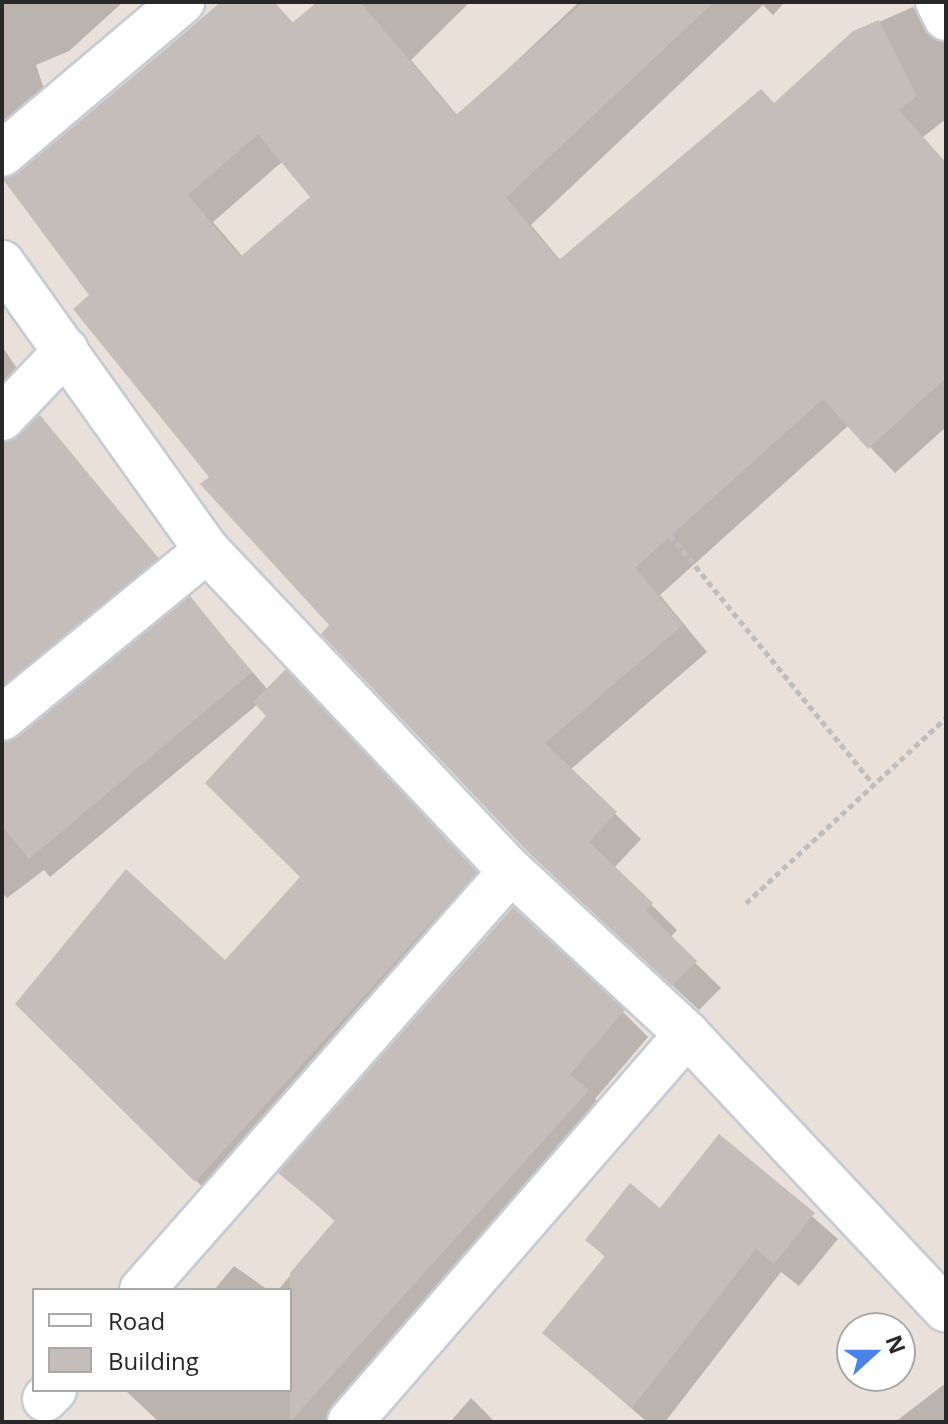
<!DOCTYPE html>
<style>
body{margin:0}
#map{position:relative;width:948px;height:1424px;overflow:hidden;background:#e9e0da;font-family:"Open Sans",sans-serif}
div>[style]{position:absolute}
.shadow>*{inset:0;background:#0003}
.building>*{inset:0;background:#c4bdba}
.path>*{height:5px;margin-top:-2.5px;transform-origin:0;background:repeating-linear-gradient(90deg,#bebebe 0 6px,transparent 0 10px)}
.roads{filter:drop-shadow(2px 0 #c6ccd4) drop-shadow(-2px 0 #c6ccd4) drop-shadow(0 2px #c6ccd4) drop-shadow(0 -2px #c6ccd4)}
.street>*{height:44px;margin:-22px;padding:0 22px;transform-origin:22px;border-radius:22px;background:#fff}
span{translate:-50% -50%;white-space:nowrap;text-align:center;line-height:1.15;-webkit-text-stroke:6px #fff;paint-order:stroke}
.frame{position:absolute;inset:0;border:4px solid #282828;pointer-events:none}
.legend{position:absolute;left:32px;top:1288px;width:260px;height:104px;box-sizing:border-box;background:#fff;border:2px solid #a9a9a9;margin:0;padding:10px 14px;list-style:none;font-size:24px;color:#282828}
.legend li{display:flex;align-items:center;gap:16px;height:40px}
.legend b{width:40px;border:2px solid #a9a9a9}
.north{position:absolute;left:836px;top:1312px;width:80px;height:80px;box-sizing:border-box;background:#fff;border:2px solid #a9a9a9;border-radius:50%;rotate:69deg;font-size:22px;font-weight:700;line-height:32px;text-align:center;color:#282828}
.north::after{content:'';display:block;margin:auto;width:28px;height:36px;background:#4884e8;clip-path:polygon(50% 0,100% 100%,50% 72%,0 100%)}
</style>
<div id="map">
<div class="shadow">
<div style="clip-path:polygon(2px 2px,123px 2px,69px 51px,36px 65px,50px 107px,2px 123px)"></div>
<div style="clip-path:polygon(evenodd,221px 2px,274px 2px,294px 24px,320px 2px,470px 2px,411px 60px,458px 116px,579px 2px,785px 2px,773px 15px,763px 5px,531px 225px,561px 261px,774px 105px,854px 33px,913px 7px,946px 42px,946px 119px,923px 137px,946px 163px,946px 427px,895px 473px,849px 425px,660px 595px,707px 652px,570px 770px,641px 839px,614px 868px,677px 930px,670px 938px,721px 988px,699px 1010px,557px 879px,212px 477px,19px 175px,221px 2px,283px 161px,313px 197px,243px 257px,213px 222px,283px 161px)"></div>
<div style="clip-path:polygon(2px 346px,32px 391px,2px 426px)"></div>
<div style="clip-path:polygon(40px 418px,176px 579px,2px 724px,2px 442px,10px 444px)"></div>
<div style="clip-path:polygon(190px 599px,268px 690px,314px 700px,504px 901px,225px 1209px,17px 1004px,225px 963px,303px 877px,269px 716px,258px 704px,50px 877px,44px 870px,7px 898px,2px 893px,2px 742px,19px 739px)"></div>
<div style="clip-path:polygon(623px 1012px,648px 1037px,595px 1099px,612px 1116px,338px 1422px,159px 1422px,125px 1390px,290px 1390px,290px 1290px,278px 1290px,336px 1222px,281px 1173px)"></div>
<div style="clip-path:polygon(720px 1136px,838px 1239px,799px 1286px,781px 1272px,665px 1422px,647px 1422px,545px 1333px,606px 1258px,588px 1240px,660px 1210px)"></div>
<div style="clip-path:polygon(234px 1266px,268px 1290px,214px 1290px)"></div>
<div style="clip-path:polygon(946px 1383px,946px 1422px,895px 1422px)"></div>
<div style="clip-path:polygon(471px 1398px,495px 1422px,450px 1422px)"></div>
</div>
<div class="building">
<div style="clip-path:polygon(evenodd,222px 2px,273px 2px,292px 23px,317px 2px,360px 2px,456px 115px,584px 2px,714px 2px,506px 198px,559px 260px,761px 89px,774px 103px,853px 31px,879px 20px,917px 96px,899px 110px,946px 163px,946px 378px,868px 449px,823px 399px,635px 568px,683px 625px,545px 743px,617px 812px,589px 842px,653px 903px,646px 911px,697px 961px,672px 986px,529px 853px,321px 634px,329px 625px,200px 484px,209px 477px,73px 309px,89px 295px,2px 178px,18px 173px,222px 2px,258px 134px,310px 197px,240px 257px,188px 195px,258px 134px)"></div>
<div style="clip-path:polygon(40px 415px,158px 558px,2px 686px,2px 442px)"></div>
<div style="clip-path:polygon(190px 596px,252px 672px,29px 859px,2px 826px,2px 742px,18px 737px)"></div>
<div style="clip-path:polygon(286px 669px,477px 872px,195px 1182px,15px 1004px,126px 869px,225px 960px,300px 877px,205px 783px,266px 716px,253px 702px)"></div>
<div style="clip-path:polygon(513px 907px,625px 1010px,570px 1074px,589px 1090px,290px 1422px,290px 1273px,335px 1220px,278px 1173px)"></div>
<div style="clip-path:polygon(719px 1134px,815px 1213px,774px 1264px,756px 1249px,632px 1408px,542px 1333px,605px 1256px,585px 1240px,630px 1183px,660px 1208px)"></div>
</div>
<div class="path">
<div style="left:670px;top:535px;width:321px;rotate:50.8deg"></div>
<div style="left:746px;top:903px;width:272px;rotate:-42.8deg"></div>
</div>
<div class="roads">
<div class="street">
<div style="left:938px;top:2px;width:18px;rotate:63deg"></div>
<div style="left:2px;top:154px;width:236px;rotate:-40.2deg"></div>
<div style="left:2px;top:263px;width:353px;rotate:54.5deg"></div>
<div style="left:207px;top:550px;width:442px;rotate:46.6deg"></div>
<div style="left:511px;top:871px;width:240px;rotate:42.8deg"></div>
<div style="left:687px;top:1034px;width:378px;rotate:46.8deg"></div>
<div style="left:2px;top:418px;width:93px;rotate:-46.3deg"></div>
<div style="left:2px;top:718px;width:265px;rotate:-39.3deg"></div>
<div style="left:142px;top:1290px;width:558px;rotate:-48.63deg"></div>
<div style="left:45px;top:1399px;width:13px;rotate:-45deg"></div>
<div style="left:350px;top:1422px;width:514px;rotate:-49.02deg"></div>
</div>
</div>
<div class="frame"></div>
<ul class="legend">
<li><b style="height:10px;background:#fff"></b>Road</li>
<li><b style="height:22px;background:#c4bdba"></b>Building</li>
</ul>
<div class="north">N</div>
</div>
